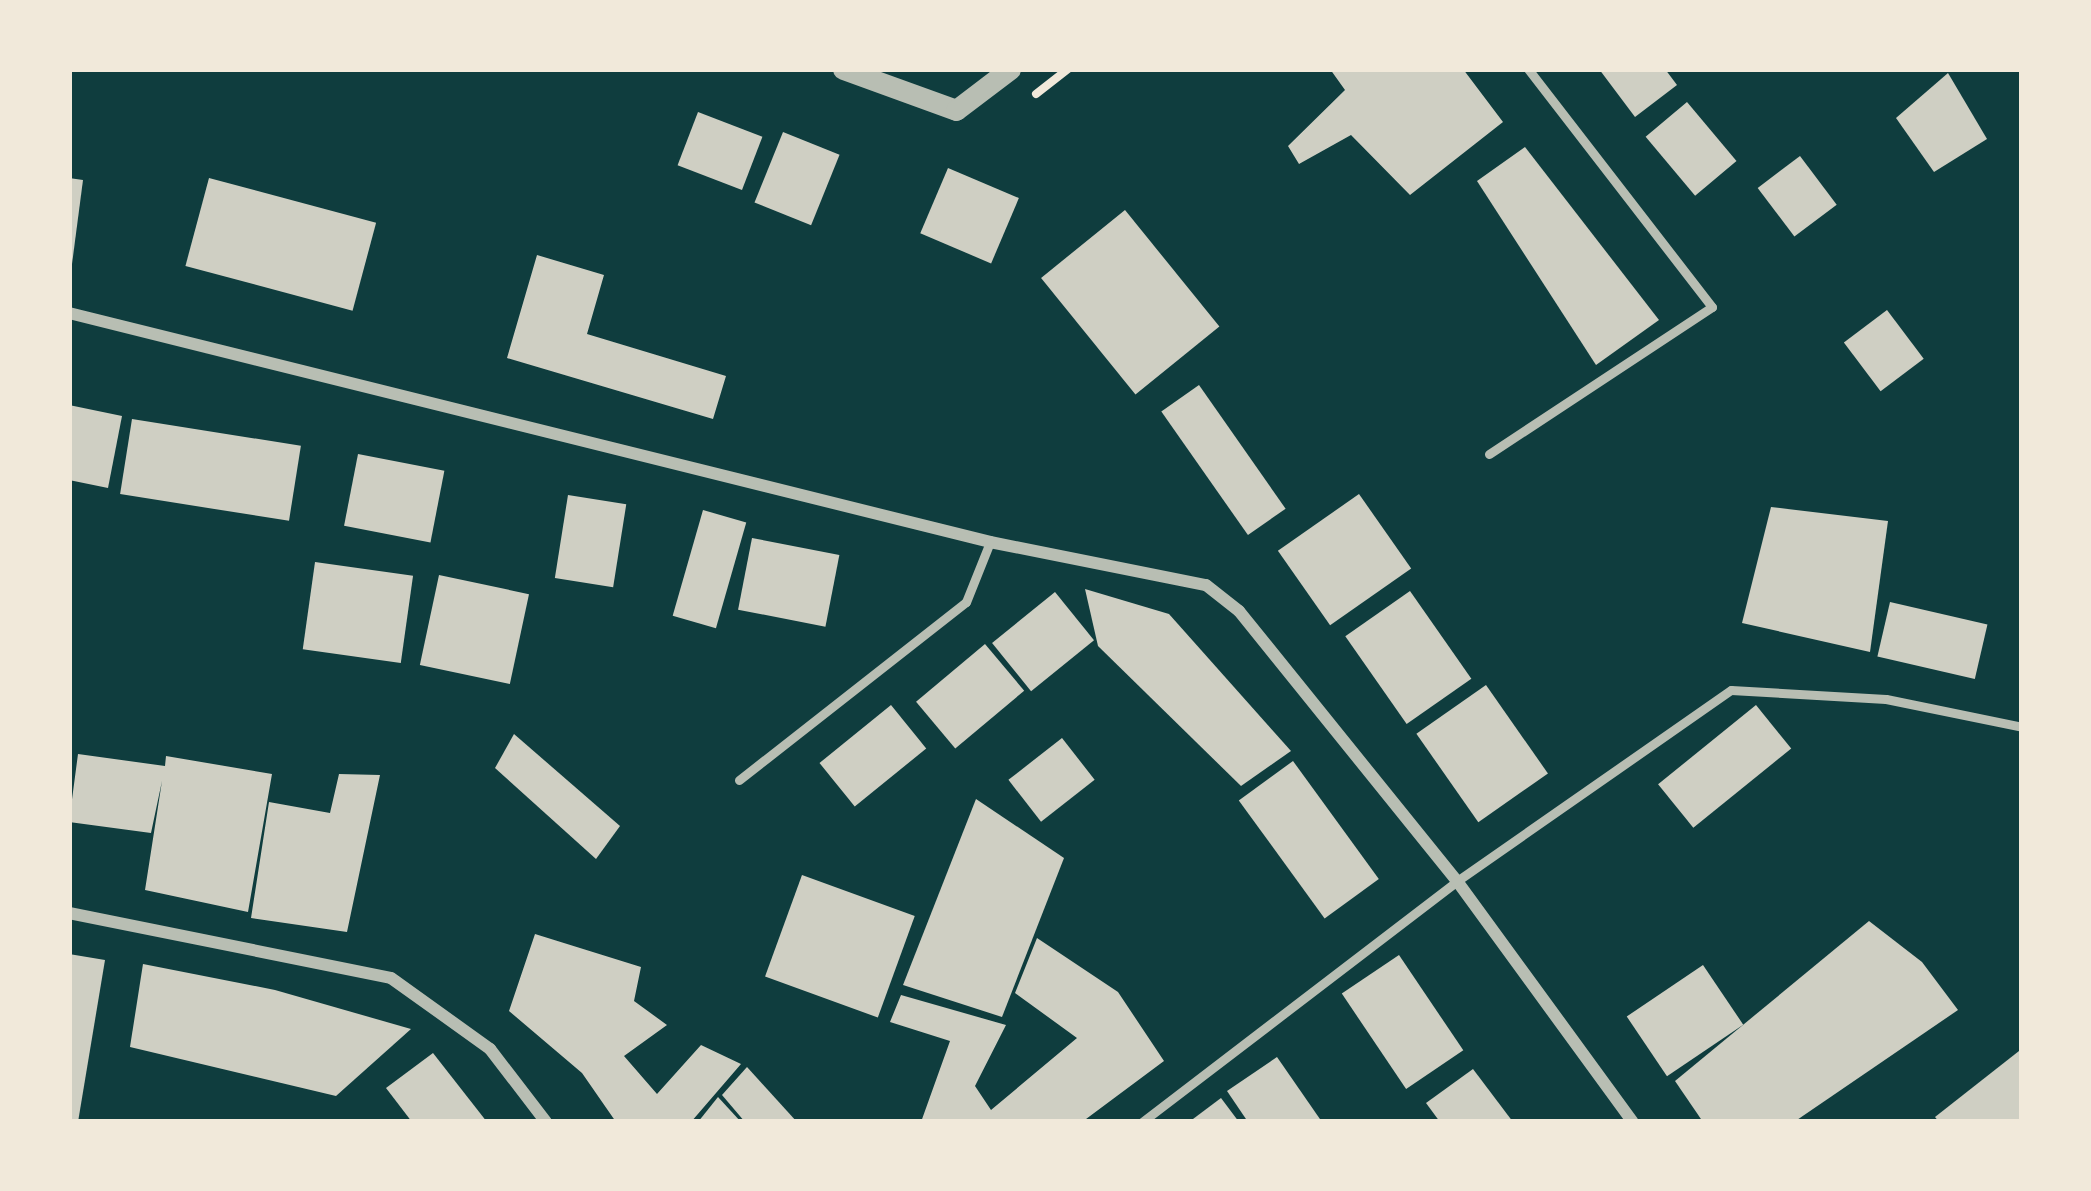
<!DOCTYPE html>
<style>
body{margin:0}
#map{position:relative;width:2091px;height:1191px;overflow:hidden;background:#0f3d3e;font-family:"Noto Sans",sans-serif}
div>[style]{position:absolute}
.building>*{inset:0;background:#cfcfc3;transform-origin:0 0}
.path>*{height:8px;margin:-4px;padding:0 4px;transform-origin:4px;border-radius:4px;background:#f1e9da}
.service>*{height:9px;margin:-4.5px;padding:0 4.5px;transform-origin:4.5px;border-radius:4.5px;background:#b8beb3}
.minor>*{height:12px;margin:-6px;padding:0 6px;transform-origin:6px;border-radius:6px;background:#b8beb3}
.tertiary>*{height:21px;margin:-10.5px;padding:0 10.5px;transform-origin:10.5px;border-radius:10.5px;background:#b8beb3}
span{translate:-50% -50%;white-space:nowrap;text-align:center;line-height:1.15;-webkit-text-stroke:9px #f1e9da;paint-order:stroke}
.frame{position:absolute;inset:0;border:72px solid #f1e9da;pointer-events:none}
</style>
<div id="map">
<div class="building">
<div style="clip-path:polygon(1330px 69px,1463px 69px,1503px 122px,1410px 195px,1351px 135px,1299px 164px,1288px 146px,1345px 90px)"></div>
<div style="clip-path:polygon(1599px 69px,1665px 69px,1677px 85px,1635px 117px)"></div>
<div style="clip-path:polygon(1948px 73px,1987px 139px,1934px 172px,1896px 118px)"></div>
<div style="left:1687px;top:102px;width:77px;height:54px;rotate:50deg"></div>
<div style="left:698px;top:112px;width:69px;height:57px;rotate:21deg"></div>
<div style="left:783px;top:132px;width:61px;height:76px;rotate:22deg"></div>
<div style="clip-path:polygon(1525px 147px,1659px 320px,1596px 365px,1477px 181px)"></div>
<div style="left:1800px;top:156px;width:61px;height:53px;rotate:53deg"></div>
<div style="left:948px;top:168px;width:77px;height:71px;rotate:23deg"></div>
<div style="clip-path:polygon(69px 178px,83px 180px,72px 264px,69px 263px)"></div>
<div style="left:209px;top:178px;width:173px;height:91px;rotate:15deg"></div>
<div style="left:1125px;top:210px;width:150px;height:108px;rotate:51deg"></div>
<div style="clip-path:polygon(537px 255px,604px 275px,587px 334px,726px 376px,713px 419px,507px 358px)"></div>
<div style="left:1887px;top:310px;width:61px;height:54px;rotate:53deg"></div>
<div style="left:1199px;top:385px;width:151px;height:46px;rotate:55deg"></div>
<div style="clip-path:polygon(69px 405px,122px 416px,108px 488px,69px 480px)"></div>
<div style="left:132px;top:419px;width:171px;height:76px;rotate:9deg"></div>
<div style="left:358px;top:454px;width:88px;height:73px;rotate:11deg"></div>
<div style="left:1359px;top:494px;width:91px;height:99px;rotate:55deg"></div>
<div style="left:568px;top:495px;width:59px;height:84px;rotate:9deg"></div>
<div style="clip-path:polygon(1771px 507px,1888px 521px,1870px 652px,1742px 623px)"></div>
<div style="left:703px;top:510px;width:45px;height:110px;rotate:16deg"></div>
<div style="left:752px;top:538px;width:89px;height:73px;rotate:11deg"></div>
<div style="left:315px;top:562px;width:99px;height:88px;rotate:8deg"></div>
<div style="left:439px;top:575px;width:92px;height:92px;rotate:12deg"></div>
<div style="clip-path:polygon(1085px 589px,1169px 614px,1291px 751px,1241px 786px,1098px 646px)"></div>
<div style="left:1410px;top:591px;width:107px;height:79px;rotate:55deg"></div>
<div style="left:1055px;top:592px;width:62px;height:81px;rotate:51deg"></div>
<div style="left:1890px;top:602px;width:100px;height:56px;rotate:13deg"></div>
<div style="left:985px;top:644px;width:61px;height:90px;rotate:50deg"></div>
<div style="left:1486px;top:685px;width:108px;height:85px;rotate:55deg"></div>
<div style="left:891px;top:705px;width:56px;height:92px;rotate:51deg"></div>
<div style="left:1756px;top:705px;width:56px;height:126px;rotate:51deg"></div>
<div style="clip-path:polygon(514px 734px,620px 826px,596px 859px,495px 768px)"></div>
<div style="left:1062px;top:738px;width:53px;height:68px;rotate:52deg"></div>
<div style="clip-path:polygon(78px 754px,165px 766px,166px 756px,272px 774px,248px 912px,145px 890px,162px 781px,151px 833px,69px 822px)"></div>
<div style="left:1293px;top:761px;width:146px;height:67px;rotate:54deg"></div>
<div style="clip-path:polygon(339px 774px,380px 775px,347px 932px,251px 918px,269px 802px,330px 813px)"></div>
<div style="clip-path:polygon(976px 799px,1064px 858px,1002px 1017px,903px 985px)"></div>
<div style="left:802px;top:875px;width:120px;height:108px;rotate:20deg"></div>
<div style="clip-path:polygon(1869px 921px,1922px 962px,1958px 1010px,1794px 1122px,1703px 1122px,1675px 1081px)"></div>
<div style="clip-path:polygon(535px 934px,641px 967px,634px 1001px,667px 1025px,624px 1056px,657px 1094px,701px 1045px,741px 1064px,691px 1122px,616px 1122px,582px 1073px,509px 1011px)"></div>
<div style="clip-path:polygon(1037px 938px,1118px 992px,1164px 1061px,1082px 1122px,921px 1122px,950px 1041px,890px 1022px,901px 995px,1006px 1025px,975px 1086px,991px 1110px,1077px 1038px,1015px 993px)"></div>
<div style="clip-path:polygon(69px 954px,105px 960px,78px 1122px,69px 1122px)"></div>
<div style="left:1399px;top:955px;width:115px;height:69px;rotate:56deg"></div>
<div style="clip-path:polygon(143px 964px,275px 990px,411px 1029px,336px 1096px,130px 1047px)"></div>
<div style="left:1703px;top:965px;width:72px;height:92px;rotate:56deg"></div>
<div style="clip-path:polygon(2019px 1051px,2022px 1122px,1939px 1122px,1935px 1117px)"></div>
<div style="clip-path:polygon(433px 1053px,487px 1122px,412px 1122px,386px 1088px)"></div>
<div style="clip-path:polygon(1277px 1057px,1322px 1122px,1248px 1122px,1227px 1091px)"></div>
<div style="clip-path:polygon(747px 1067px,797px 1122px,745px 1122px,722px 1095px)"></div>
<div style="clip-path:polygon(1473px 1069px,1513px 1122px,1440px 1122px,1426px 1103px)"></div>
<div style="clip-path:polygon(718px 1097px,741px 1122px,698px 1122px)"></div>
<div style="clip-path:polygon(1221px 1098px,1239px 1122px,1189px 1122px)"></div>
</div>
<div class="path">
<div style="left:1036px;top:94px;width:41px;rotate:-38deg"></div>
</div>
<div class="service">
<div style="left:1489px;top:454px;width:267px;rotate:-33.4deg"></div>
<div style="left:1712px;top:307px;width:301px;rotate:-127.7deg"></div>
<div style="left:739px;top:780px;width:288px;rotate:-38.1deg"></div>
<div style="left:966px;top:602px;width:65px;rotate:-68.2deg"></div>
<div style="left:1142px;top:1122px;width:397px;rotate:-37.4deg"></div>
<div style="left:1457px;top:881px;width:334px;rotate:-34.9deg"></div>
<div style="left:1731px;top:690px;width:155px;rotate:3.3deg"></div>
<div style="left:1886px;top:699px;width:139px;rotate:11.6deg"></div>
</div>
<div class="minor">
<div style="left:69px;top:313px;width:949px;rotate:13.96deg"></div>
<div style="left:990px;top:542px;width:220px;rotate:11.3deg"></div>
<div style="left:1206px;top:585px;width:42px;rotate:38.2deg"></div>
<div style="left:1239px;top:611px;width:347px;rotate:51.1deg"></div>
<div style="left:1457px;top:881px;width:298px;rotate:53.9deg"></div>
<div style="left:69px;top:913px;width:328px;rotate:11.4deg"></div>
<div style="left:391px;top:978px;width:122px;rotate:35.6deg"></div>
<div style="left:490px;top:1049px;width:92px;rotate:52.5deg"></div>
</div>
<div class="tertiary">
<div style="left:843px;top:69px;width:120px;rotate:19.9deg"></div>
<div style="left:956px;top:110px;width:68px;rotate:-37.2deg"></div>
</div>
<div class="frame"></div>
</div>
